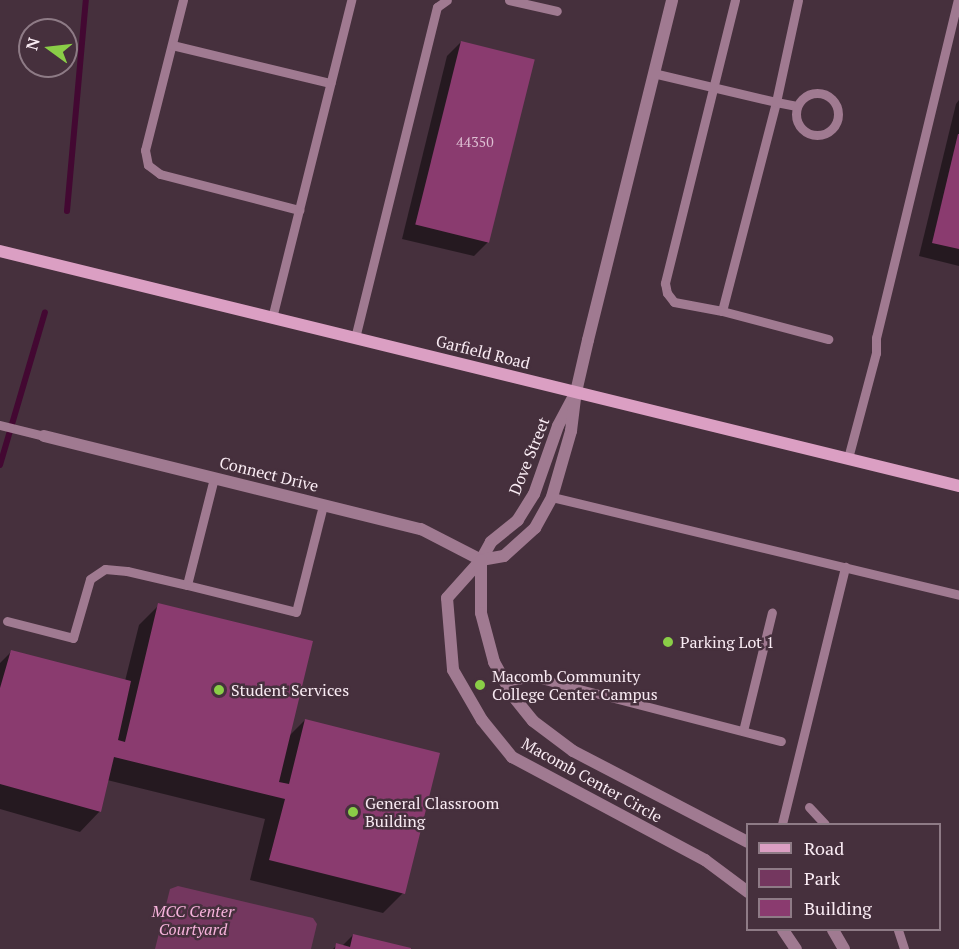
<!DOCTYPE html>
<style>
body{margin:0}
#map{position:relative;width:959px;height:949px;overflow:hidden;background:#46303d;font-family:"PT Serif",serif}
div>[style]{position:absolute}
.green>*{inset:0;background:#74375f}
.shadow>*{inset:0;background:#0007}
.stream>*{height:6px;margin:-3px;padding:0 3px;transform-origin:3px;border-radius:3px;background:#430832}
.building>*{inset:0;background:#8a3b6f;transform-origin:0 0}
.service>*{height:9px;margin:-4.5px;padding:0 4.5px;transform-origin:4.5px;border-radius:4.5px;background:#a07a91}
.service>.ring{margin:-4.5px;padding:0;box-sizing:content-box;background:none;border:9px solid #a07a91;border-radius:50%}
.minor>*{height:12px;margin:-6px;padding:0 6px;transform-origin:6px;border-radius:6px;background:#a07a91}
.secondary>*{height:12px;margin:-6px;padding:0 6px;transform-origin:6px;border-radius:6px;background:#db9fc3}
.dots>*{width:16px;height:16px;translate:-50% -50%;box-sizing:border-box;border:3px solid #46303d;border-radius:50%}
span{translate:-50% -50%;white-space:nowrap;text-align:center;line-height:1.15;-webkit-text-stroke:5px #46303d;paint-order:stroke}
.number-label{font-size:14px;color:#ddbfd2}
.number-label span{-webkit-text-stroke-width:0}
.street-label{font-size:16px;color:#f9ebf3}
.poi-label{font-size:16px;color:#f9ebf3}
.left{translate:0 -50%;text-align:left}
.park-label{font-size:16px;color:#f7b3dc;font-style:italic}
.legend{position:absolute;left:746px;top:823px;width:195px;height:108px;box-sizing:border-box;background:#46303d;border:2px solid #8e7b86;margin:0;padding:8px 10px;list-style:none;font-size:18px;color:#f9ebf3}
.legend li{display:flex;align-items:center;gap:12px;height:30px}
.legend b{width:30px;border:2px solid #8e7b86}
.north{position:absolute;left:18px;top:18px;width:60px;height:60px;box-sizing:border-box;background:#46303d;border:2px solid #8e7b86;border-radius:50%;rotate:285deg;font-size:16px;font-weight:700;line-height:24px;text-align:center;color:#f9ebf3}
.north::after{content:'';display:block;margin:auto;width:21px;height:27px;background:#8ace47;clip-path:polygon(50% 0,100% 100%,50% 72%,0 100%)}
</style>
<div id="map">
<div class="green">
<div style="clip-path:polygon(178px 886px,313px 918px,317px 924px,311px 949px,155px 949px,170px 889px)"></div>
</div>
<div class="shadow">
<div style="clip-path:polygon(461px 42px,488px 242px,474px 256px,402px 239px,447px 56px)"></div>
<div style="clip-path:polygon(959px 100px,959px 266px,919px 256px,956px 104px)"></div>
<div style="clip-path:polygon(159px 605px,288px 737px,305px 720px,403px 893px,383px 913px,250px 880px,265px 819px,107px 780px,100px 811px,80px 832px,0 809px,0 663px,11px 652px,125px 681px,139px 625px)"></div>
<div style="clip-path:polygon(353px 935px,408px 949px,333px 949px,337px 945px,342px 946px)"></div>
</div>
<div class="stream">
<div style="left:67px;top:211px;width:212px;rotate:-84.9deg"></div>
<div style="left:0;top:465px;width:159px;rotate:-73.6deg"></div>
</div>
<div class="building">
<div style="left:461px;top:41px;width:76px;height:189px;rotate:14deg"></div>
<div style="clip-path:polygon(958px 134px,959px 134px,959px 249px,932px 243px)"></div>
<div style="clip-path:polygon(158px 603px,313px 641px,279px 782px,289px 784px,305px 719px,440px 753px,405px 894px,269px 860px,285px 799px,114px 757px,101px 812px,0 784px,0 688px,11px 650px,131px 681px,118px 740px,125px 742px)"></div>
<div style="clip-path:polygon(353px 934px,411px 948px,411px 949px,335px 949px,336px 943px,350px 947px)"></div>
</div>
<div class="service">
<div style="left:183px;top:0;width:155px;rotate:104.2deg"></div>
<div style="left:145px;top:150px;width:15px;rotate:79deg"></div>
<div style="left:148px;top:165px;width:15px;rotate:37deg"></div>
<div style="left:160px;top:174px;width:144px;rotate:14.5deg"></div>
<div style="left:509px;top:0;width:49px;rotate:12.9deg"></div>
<div style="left:735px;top:0;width:292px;rotate:103.9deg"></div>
<div style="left:665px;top:283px;width:10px;rotate:79deg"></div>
<div style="left:667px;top:293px;width:11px;rotate:52deg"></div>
<div style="left:674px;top:302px;width:49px;rotate:10.6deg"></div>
<div style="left:722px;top:311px;width:216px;rotate:-75.5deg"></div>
<div style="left:776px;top:102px;width:21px;rotate:11deg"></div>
<div style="left:172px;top:45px;width:163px;rotate:13.5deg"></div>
<div style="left:653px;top:73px;width:126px;rotate:13.3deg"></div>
<div style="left:776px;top:102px;width:104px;rotate:-77.8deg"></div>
<div class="ring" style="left:796px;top:93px;width:33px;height:33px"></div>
<div style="left:722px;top:311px;width:110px;rotate:14.8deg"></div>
<div style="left:272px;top:318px;width:328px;rotate:-76deg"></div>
<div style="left:355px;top:338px;width:341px;rotate:-76.1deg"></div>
<div style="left:437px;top:7px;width:12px;rotate:-35deg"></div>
<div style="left:0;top:425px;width:45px;rotate:14deg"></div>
<div style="left:848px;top:458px;width:109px;rotate:-75.1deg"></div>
<div style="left:876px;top:353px;width:15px;rotate:-90deg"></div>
<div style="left:876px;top:338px;width:348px;rotate:-76.4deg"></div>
<div style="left:214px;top:478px;width:110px;rotate:104.2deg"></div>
<div style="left:187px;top:585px;width:112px;rotate:13.9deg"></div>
<div style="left:296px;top:612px;width:110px;rotate:-75.8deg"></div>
<div style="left:552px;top:497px;width:419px;rotate:13.5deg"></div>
<div style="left:7px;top:621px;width:68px;rotate:14.4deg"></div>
<div style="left:73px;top:638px;width:61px;rotate:-73.9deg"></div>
<div style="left:90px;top:579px;width:18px;rotate:-34deg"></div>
<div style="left:105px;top:569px;width:22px;rotate:5deg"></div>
<div style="left:127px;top:571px;width:62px;rotate:13.1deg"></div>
<div style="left:505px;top:682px;width:28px;rotate:-10deg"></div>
<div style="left:533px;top:677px;width:256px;rotate:14.5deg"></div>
<div style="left:743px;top:731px;width:122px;rotate:-76.3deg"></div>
<div style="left:809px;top:807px;width:23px;rotate:47deg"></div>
<div style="left:782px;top:824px;width:265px;rotate:-76.2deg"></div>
<div style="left:898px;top:930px;width:20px;rotate:72deg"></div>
</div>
<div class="minor">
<div style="left:576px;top:392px;width:38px;rotate:118deg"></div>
<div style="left:558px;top:426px;width:72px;rotate:109.4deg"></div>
<div style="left:534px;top:494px;width:31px;rotate:122deg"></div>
<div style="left:518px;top:520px;width:35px;rotate:141deg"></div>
<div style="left:491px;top:542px;width:21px;rotate:119deg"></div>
<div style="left:481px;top:560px;width:51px;rotate:131.8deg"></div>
<div style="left:447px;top:598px;width:72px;rotate:85.2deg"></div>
<div style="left:453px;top:670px;width:58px;rotate:59.9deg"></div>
<div style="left:482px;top:720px;width:48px;rotate:51deg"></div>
<div style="left:512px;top:757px;width:219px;rotate:28.1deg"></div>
<div style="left:705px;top:860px;width:54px;rotate:36.7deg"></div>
<div style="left:44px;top:436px;width:388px;rotate:13.9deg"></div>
<div style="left:421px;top:529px;width:68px;rotate:27.3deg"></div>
<div style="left:481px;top:560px;width:23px;rotate:-10deg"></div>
<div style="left:504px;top:556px;width:42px;rotate:-42.1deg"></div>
<div style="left:535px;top:528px;width:35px;rotate:-61deg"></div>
<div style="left:552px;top:497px;width:69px;rotate:-73.9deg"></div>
<div style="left:571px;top:431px;width:39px;rotate:-83deg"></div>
<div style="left:576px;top:392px;width:53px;rotate:-77deg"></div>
<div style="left:588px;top:340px;width:350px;rotate:-76.1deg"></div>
<div style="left:481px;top:560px;width:53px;rotate:90deg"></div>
<div style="left:481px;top:613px;width:51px;rotate:75.1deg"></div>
<div style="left:494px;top:662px;width:38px;rotate:61deg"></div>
<div style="left:512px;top:695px;width:33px;rotate:51deg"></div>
<div style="left:533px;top:721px;width:50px;rotate:36.9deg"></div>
<div style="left:573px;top:751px;width:197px;rotate:27.5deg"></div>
<div style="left:783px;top:930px;width:23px;rotate:56deg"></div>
<div style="left:833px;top:930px;width:22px;rotate:60deg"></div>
</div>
<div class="secondary">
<div style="left:0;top:251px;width:987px;rotate:13.77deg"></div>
</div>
<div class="dots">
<div style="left:668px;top:642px;background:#8ace47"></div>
<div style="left:480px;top:685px;background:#8ace47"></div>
<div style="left:219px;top:690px;background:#8ace47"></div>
<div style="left:353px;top:812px;background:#8ace47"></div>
</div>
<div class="number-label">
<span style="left:475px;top:142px">44350</span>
</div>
<div class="street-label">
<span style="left:483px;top:352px;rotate:14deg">Garfield Road</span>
<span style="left:529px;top:456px;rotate:-68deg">Dove Street</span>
<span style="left:269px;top:474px;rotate:14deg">Connect Drive</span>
<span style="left:592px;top:780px;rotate:29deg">Macomb Center Circle</span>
</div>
<div class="poi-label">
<span class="left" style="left:680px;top:642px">Parking Lot 1</span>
<span class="left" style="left:492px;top:685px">Macomb Community<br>College Center Campus</span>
<span class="left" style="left:231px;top:690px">Student Services</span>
<span class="left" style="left:365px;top:812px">General Classroom<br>Building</span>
</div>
<div class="park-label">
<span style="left:193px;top:920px">MCC Center<br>Courtyard</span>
</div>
<ul class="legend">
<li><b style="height:8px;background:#db9fc3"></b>Road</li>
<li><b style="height:16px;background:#74375f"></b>Park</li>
<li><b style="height:16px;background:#8a3b6f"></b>Building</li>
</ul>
<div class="north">N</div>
</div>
